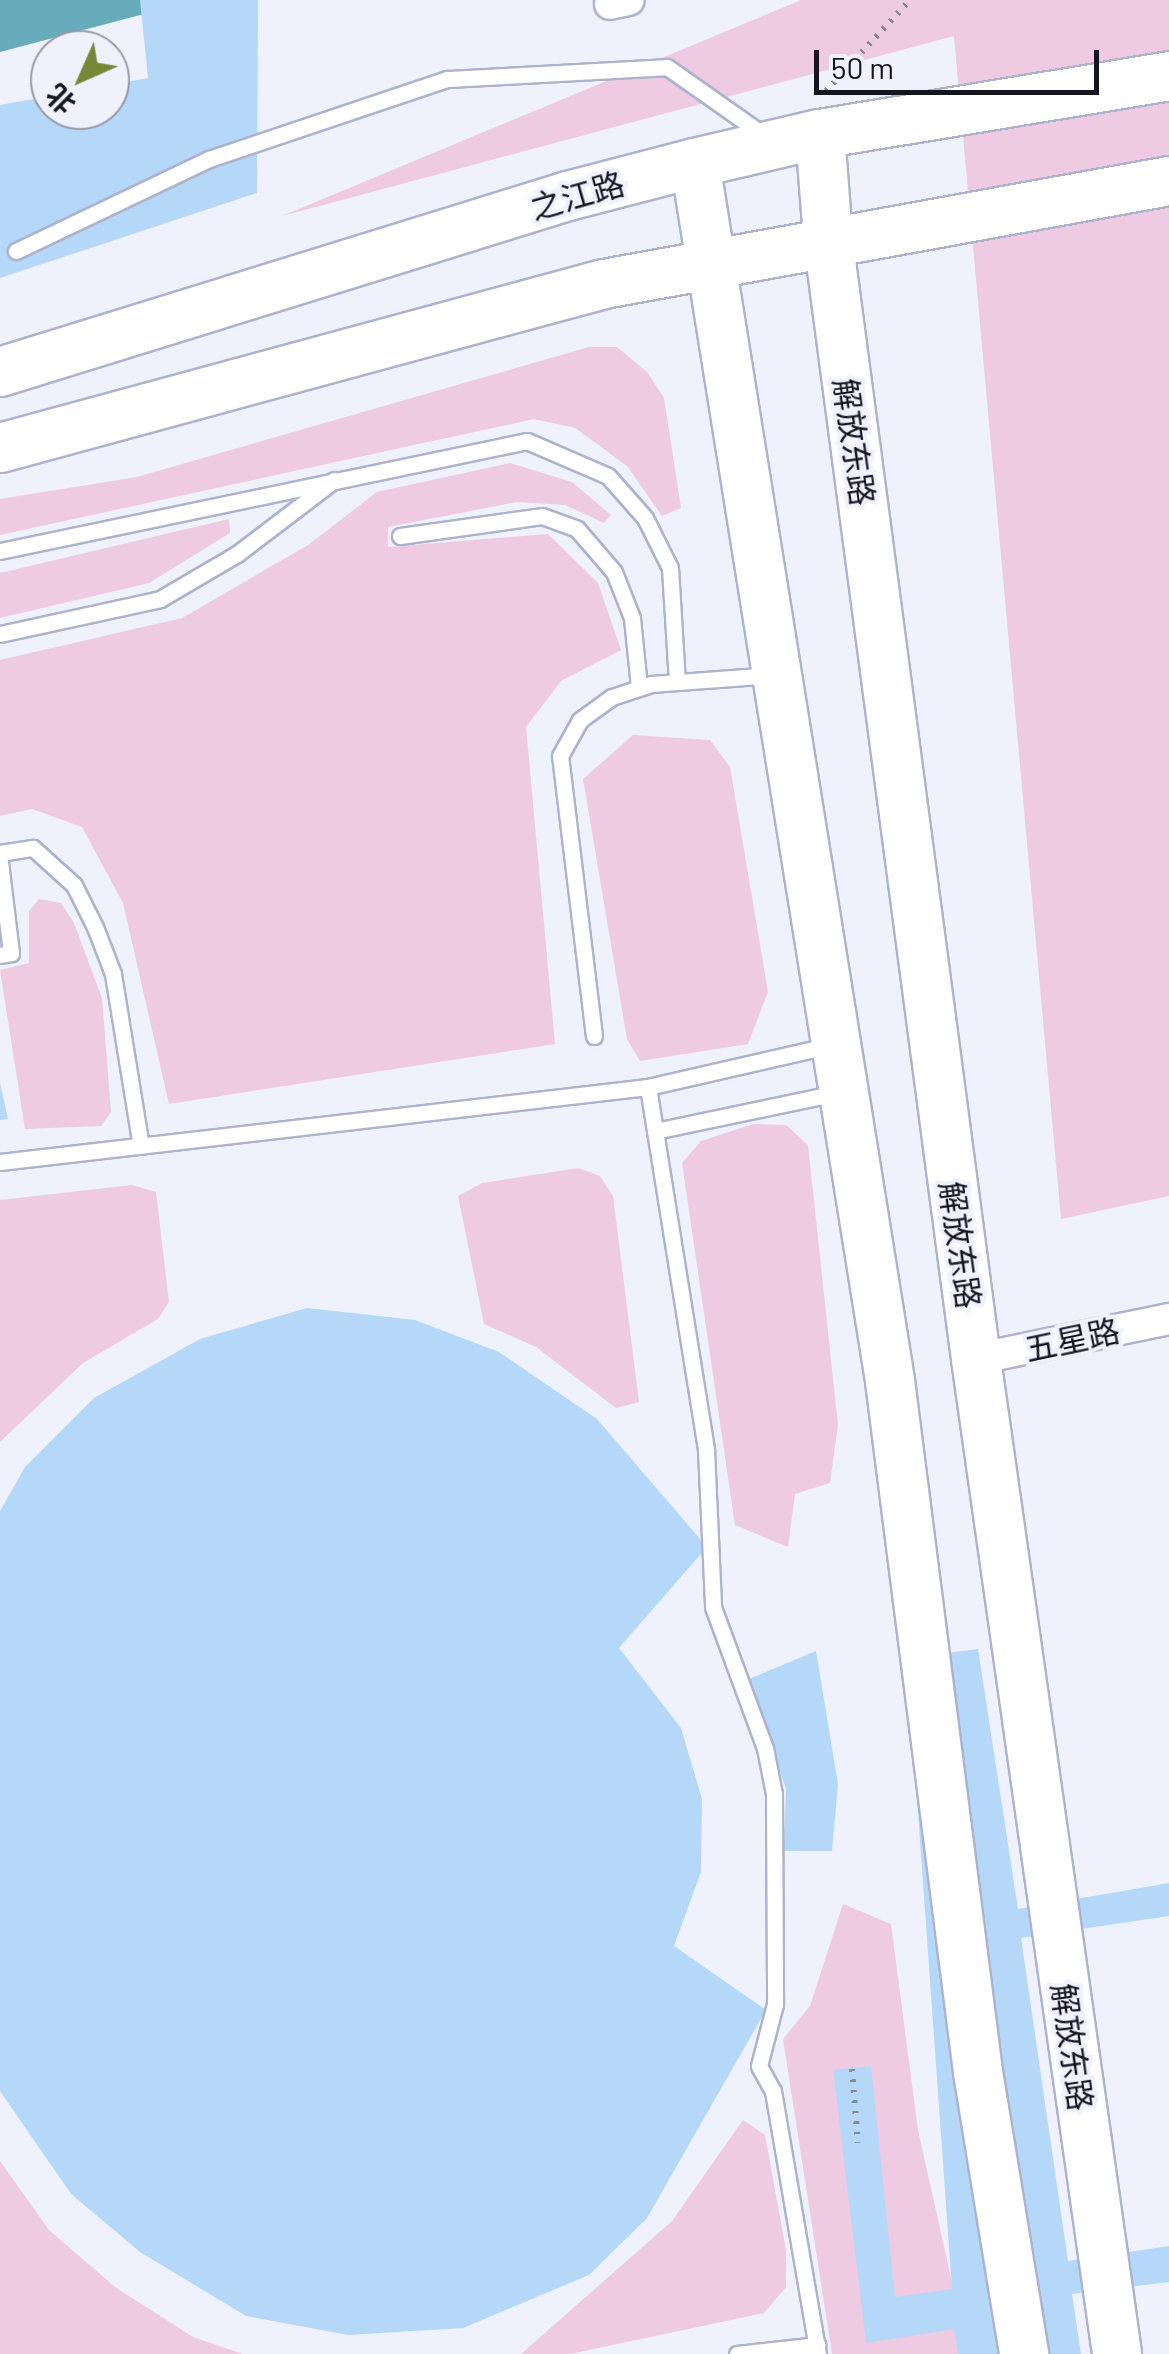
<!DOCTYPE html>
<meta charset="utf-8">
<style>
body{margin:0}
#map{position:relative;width:1169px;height:2354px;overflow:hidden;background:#eff1fd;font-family:Barlow,"Noto Sans SC",sans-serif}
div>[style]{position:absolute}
.green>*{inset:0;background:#eecbe2}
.water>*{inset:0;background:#68acbc}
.building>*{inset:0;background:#b5d8f8}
.path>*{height:6px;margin-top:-3px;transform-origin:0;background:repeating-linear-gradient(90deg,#878893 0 2.5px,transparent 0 10.5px)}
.roads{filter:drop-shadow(2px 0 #adb2cd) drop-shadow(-2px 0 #adb2cd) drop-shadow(0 2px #adb2cd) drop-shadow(0 -2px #adb2cd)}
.lane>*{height:15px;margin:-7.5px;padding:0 7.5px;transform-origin:7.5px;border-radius:7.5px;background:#fff}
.street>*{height:30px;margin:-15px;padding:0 15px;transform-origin:15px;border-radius:15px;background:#fff}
.primary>*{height:48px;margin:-24px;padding:0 24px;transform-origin:24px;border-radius:24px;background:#fff}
span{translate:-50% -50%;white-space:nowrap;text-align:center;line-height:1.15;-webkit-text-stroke:8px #eff1fd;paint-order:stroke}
.street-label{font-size:32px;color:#14151f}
.north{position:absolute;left:30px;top:30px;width:100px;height:100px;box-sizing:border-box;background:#eff1fd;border:2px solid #9799a4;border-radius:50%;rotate:225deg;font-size:28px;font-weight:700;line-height:40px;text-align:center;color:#14151f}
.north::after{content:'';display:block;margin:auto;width:35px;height:45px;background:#778939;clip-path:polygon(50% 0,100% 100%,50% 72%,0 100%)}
.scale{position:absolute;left:814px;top:50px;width:285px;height:45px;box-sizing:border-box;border:5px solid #14151f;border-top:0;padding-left:12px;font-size:30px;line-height:35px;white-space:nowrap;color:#14151f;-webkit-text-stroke:8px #eff1fd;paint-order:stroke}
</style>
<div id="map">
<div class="green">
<div style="clip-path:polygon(801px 0,1169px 0,1169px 1196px,1061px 1219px,954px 36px,282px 216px)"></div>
<div style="clip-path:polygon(589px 347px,617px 347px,647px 372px,664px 398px,681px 508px,662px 516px,627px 466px,575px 428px,534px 419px,0 535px,0 499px,137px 477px)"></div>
<div style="clip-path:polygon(510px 463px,572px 482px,611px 515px,604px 523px,565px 505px,517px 502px,388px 527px,388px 547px,548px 534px,598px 583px,621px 650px,561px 681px,526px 727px,555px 1044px,169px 1104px,123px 903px,82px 827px,32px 809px,0 816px,0 660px,182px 618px,308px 545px,377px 492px)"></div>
<div style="clip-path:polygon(229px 519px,230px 533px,149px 583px,0 618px,0 573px)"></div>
<div style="clip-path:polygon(633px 735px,710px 740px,730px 767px,768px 992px,748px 1044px,640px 1061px,627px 1039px,583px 779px)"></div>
<div style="clip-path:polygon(39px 899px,61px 903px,74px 923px,102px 998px,111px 1112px,101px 1126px,25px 1129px,0 970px,29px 963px,29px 911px)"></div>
<div style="clip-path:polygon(753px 1124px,786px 1125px,808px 1145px,838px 1425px,830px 1483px,795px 1494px,788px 1547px,735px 1525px,682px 1163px,701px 1141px)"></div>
<div style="clip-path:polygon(578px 1168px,600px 1176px,613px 1196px,639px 1402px,616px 1408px,536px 1347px,484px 1324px,458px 1196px,482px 1183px)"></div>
<div style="clip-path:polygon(132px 1185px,156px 1192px,169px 1302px,158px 1319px,83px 1363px,0 1442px,0 1200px)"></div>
<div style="clip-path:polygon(843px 1904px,891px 1924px,918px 2130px,968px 2354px,832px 2354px,783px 2039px,810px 2006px)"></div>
<div style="clip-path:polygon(743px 2120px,765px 2135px,786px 2250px,786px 2287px,764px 2313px,570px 2354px,521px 2354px,672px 2221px)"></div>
<div style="clip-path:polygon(0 2161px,49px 2230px,115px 2287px,193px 2337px,243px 2354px,0 2354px)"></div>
</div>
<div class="water">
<div style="clip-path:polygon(0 0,197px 0,0 52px)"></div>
</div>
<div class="building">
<div style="clip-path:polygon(140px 0,258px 0,257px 193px,0 278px,0 105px,50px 96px,50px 110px,110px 110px,110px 85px,148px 78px)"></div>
<div style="clip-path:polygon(0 1083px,8px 1119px,0 1120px)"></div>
<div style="clip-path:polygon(307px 1308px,415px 1320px,499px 1352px,597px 1419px,707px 1547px,619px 1648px,681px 1728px,702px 1799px,701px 1872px,674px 1946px,766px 2010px,647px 2218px,589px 2275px,463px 2328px,348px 2335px,246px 2316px,140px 2252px,71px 2194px,0 2091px,0 1511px,25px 1467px,94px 1398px,200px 1339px)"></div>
<div style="clip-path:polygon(978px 1649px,1018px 1909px,1169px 1883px,1169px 1916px,1021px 1938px,1068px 2261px,1169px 2246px,1169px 2282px,1072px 2294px,1081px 2354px,958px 2354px,954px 2329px,866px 2343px,833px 2070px,871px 2066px,895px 2297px,952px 2289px,907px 1658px)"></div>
<div style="clip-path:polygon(816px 1651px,838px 1784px,832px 1851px,784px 1851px,786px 1789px,749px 1679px)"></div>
</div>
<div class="path">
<div style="left:826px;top:91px;width:124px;rotate:-47.3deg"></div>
<div style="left:852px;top:2069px;width:74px;rotate:85.4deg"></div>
</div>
<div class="roads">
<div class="lane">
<div style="left:16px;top:251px;width:214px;rotate:-25.5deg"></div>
<div style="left:209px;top:159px;width:251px;rotate:-18.6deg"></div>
<div style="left:447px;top:79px;width:220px;rotate:-3.1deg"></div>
<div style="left:667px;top:67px;width:120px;rotate:35.1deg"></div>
<div style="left:400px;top:536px;width:143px;rotate:-8deg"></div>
<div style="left:542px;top:516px;width:37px;rotate:20deg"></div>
<div style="left:577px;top:529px;width:57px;rotate:49.3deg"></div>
<div style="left:614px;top:572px;width:49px;rotate:68.6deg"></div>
<div style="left:632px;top:618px;width:69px;rotate:84.2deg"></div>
<div style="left:0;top:551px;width:538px;rotate:-11.79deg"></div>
<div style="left:527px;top:441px;width:88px;rotate:23.4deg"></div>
<div style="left:608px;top:476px;width:56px;rotate:48.6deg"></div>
<div style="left:645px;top:518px;width:56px;rotate:63.4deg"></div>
<div style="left:670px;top:568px;width:114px;rotate:86.5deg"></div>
<div style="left:0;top:634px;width:164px;rotate:-12.3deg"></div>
<div style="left:160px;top:599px;width:89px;rotate:-30.3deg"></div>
<div style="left:237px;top:554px;width:122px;rotate:-37.3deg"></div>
<div style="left:0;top:853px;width:33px;rotate:-9deg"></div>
<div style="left:33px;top:848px;width:55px;rotate:42.1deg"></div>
<div style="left:74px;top:885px;width:47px;rotate:63.4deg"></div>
<div style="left:95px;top:927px;width:50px;rotate:69deg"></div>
<div style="left:113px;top:974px;width:174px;rotate:80.8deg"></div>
<div style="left:0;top:862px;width:92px;rotate:83.1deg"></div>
<div style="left:11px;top:953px;width:11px;rotate:170deg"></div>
<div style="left:594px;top:1036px;width:282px;rotate:-96.9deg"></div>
<div style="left:560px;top:756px;width:41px;rotate:-60.9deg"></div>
<div style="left:580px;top:720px;width:39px;rotate:-36deg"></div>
<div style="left:612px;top:697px;width:41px;rotate:-18.4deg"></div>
<div style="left:651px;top:684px;width:122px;rotate:-4.2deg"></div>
<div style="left:648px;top:1087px;width:368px;rotate:80.9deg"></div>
<div style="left:706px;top:1450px;width:157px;rotate:87.4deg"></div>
<div style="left:713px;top:1607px;width:150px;rotate:69.8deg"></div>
<div style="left:765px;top:1748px;width:47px;rotate:78.9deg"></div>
<div style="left:774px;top:1794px;width:210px;rotate:89.7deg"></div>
<div style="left:775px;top:2004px;width:64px;rotate:104.5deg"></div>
<div style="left:759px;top:2066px;width:29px;rotate:61deg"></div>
<div style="left:773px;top:2091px;width:267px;rotate:80.3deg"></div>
<div style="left:655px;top:1131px;width:186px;rotate:-11.8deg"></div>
<div style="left:0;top:1162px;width:652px;rotate:-6.6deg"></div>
<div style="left:648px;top:1087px;width:189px;rotate:-12.9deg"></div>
<div style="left:737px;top:2354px;width:81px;rotate:-6.4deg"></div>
</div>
<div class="street">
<div style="left:610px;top:4px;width:19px;rotate:-12deg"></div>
<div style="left:976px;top:1359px;width:197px;rotate:-11.7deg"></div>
</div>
<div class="primary">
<div style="left:820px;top:134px;width:105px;rotate:85.6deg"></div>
<div style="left:828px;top:239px;width:1130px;rotate:82.47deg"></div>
<div style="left:976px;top:1359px;width:1005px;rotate:81.93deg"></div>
<div style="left:695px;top:163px;width:1234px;rotate:80.9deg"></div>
<div style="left:890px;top:1381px;width:697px;rotate:82.74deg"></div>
<div style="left:978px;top:2072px;width:286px;rotate:80.7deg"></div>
<div style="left:0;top:372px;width:595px;rotate:-17.22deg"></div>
<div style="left:568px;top:196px;width:131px;rotate:-14.6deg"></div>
<div style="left:695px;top:163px;width:128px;rotate:-13.1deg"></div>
<div style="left:820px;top:134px;width:354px;rotate:-9.4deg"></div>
<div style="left:0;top:448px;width:626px;rotate:-15.19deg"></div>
<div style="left:604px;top:284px;width:574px;rotate:-10.33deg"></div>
</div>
</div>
<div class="street-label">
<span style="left:577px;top:195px;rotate:-16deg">之江路</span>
<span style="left:855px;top:442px;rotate:82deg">解放东路</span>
<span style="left:961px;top:1245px;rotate:82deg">解放东路</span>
<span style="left:1072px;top:1339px;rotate:-12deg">五星路</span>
<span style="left:1073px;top:2047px;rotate:82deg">解放东路</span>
</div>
<div class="north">北</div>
<div class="scale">50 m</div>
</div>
